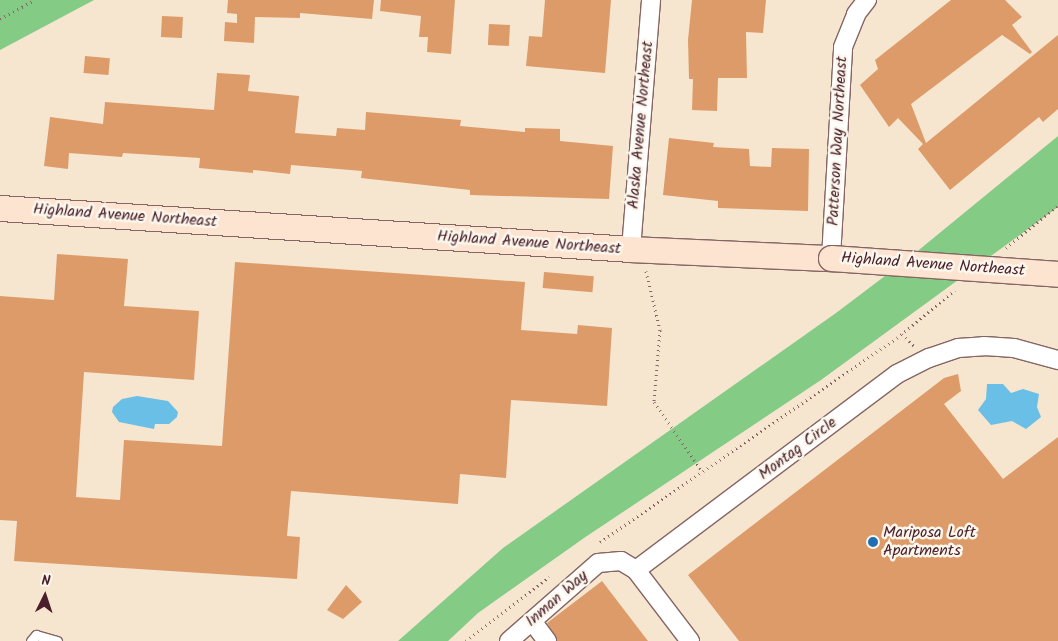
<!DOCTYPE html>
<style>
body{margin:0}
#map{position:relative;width:1058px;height:641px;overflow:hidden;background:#f6e6cf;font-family:Kalam,sans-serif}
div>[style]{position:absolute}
.green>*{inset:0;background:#84cb86}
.water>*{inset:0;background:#69bfe6}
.building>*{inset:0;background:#dd9b6a;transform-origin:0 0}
.path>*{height:3px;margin-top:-1.5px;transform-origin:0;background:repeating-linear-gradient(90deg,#866564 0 1px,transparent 0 5px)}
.roads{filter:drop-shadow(1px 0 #866564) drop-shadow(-1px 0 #866564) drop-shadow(0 1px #866564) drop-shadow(0 -1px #866564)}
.lane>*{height:9px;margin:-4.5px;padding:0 4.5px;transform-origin:4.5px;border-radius:4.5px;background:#fff}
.street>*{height:18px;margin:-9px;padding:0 9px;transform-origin:9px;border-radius:9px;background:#fff}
.secondary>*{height:25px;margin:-12.5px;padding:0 12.5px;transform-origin:12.5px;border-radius:12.5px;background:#fde4d0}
.bridges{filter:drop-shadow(1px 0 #866564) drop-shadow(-1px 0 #866564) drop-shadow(0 1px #866564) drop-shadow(0 -1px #866564)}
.secondary-bridge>*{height:25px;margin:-12.5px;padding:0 12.5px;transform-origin:12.5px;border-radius:12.5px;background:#fde4d0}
.dots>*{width:14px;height:14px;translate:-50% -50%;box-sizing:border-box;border:2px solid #fbf7ec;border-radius:50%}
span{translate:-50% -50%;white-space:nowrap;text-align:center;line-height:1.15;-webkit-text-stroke:5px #fbf7ec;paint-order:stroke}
.street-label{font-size:16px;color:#4a1f2b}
.poi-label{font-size:16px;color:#4a1f2b}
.left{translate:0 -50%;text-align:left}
.north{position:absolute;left:20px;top:571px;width:50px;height:50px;-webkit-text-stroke:4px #fbf7ec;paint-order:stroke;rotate:4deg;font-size:14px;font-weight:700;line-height:20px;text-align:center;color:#4a1f2b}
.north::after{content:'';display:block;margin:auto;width:18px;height:22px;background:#4a1f2b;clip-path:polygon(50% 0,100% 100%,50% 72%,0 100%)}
</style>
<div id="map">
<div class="green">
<div style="clip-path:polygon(0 0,94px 0,0 50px)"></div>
<div style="clip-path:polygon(1058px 136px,1058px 207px,821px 380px,584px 538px,478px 613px,448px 641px,398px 641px,503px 548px,836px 313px,914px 254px)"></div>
</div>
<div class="water">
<div style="clip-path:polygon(987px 384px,1003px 384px,1011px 393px,1023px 389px,1039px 394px,1037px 407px,1041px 417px,1026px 429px,1012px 421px,991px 425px,978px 410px,986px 399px)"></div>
<div style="clip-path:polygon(137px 396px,168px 401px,178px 412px,177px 417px,169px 424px,155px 424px,154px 429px,119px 422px,112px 412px,113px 407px,122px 399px)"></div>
</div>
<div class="building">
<div style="clip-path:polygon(228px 0,374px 0,372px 19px,300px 13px,300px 18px,255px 17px,254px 43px,224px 41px,225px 22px,237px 23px,237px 14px,227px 13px)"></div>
<div style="clip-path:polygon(381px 0,455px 0,451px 54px,427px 52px,428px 37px,419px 37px,421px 16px,380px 11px)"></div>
<div style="clip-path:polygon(545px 0,611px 0,605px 73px,526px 66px,529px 36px,542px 37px)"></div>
<div style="clip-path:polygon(692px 0,766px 0,763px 33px,746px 32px,747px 78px,718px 78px,717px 111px,692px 110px,693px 79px,689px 79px,688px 40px)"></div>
<div style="clip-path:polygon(951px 0,1005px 0,1022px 17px,1012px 25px,1032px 52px,1030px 54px,1002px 35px,911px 104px,926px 143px,1058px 35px,1058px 109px,1043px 122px,1039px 117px,950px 190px,918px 149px,923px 144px,898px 118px,889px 127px,860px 85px,878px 69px,875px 60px)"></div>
<div style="left:162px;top:16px;width:21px;height:21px;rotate:3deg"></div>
<div style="left:489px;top:24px;width:21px;height:21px;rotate:3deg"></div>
<div style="left:85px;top:56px;width:25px;height:17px;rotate:5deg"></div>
<div style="clip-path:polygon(217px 73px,250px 75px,248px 91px,299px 96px,295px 133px,336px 136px,337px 128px,365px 130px,366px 112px,461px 120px,460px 126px,525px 132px,525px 128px,560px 129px,560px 141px,613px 146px,609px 199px,470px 195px,470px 190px,361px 178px,362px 171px,291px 165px,290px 174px,253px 170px,253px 173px,199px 168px,200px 158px,123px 153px,122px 157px,69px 153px,68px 169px,44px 166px,50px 117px,103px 124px,105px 102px,214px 110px)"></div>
<div style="clip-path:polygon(669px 138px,714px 143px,713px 147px,749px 149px,750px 166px,771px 167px,772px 148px,809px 149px,808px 211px,718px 208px,718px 201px,663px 195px)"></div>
<div style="clip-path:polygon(57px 254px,128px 259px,124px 306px,199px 311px,194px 380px,84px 372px,76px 497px,120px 500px,124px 440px,222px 446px,235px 262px,525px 282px,521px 330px,577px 334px,578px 325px,612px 328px,607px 406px,511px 400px,506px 478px,460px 474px,458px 504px,291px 491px,287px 536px,300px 537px,297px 579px,14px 561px,17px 521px,0 520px,0 296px,54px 300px)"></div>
<div style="left:544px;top:272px;width:50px;height:16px;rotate:5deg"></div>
<div style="clip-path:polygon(958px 374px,961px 391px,944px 404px,1003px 479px,1058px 437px,1058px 641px,739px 641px,688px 575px,944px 378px)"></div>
<div style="clip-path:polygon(602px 581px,648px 641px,557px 641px,547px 623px)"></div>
<div style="clip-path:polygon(346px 585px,362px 602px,343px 619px,327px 610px)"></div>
</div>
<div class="path">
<div style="left:0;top:19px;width:39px;rotate:-29deg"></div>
<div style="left:1006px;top:248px;width:67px;rotate:-39.6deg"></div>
<div style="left:646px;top:271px;width:61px;rotate:76.7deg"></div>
<div style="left:660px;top:330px;width:72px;rotate:94.8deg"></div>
<div style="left:654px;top:402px;width:84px;rotate:55.2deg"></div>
<div style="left:902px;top:334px;width:17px;rotate:45deg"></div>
<div style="left:600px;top:542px;width:360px;rotate:-34.5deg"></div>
<div style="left:897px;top:338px;width:75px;rotate:-39.6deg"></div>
<div style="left:466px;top:641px;width:105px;rotate:-37.6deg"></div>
</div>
<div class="roads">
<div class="lane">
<div style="left:31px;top:641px;width:8px;rotate:-50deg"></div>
<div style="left:36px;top:635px;width:22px;rotate:16deg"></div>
</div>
<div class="street">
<div style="left:631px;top:249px;width:250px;rotate:-85.4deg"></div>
<div style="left:831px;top:258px;width:211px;rotate:-86.7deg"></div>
<div style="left:843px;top:47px;width:35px;rotate:-68deg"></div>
<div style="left:856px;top:14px;width:18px;rotate:-52deg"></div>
<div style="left:532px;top:621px;width:25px;rotate:53deg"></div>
<div style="left:509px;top:641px;width:118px;rotate:-41.2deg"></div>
<div style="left:598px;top:563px;width:23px;rotate:-5deg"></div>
<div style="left:621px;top:561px;width:17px;rotate:31deg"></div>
<div style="left:690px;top:641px;width:89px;rotate:-127.3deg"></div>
<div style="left:636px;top:570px;width:326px;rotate:-36.9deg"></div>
<div style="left:897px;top:374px;width:36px;rotate:-27deg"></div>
<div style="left:929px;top:358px;width:31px;rotate:-19deg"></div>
<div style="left:958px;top:348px;width:26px;rotate:-4deg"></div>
<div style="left:984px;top:346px;width:30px;rotate:4deg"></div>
<div style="left:1014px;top:348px;width:46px;rotate:15.3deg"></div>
</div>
<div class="secondary">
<div style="left:0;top:208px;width:632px;rotate:3.72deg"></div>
<div style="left:631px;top:249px;width:200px;rotate:2.6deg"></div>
</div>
</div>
<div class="bridges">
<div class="secondary-bridge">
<div style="left:831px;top:258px;width:228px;rotate:4deg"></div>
</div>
</div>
<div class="dots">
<div style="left:873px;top:542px;background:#1f6fb2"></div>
</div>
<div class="street-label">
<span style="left:641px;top:125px;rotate:-85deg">Alaska Avenue Northeast</span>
<span style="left:838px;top:141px;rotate:-87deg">Patterson Way Northeast</span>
<span style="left:125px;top:216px;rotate:4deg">Highland Avenue Northeast</span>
<span style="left:529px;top:243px;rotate:4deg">Highland Avenue Northeast</span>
<span style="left:933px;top:265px;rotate:4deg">Highland Avenue Northeast</span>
<span style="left:798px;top:449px;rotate:-37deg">Montag Circle</span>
<span style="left:557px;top:599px;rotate:-41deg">Inman Way</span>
</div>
<div class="poi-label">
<span class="left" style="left:883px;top:542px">Mariposa Loft<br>Apartments</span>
</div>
<div class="north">N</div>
</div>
